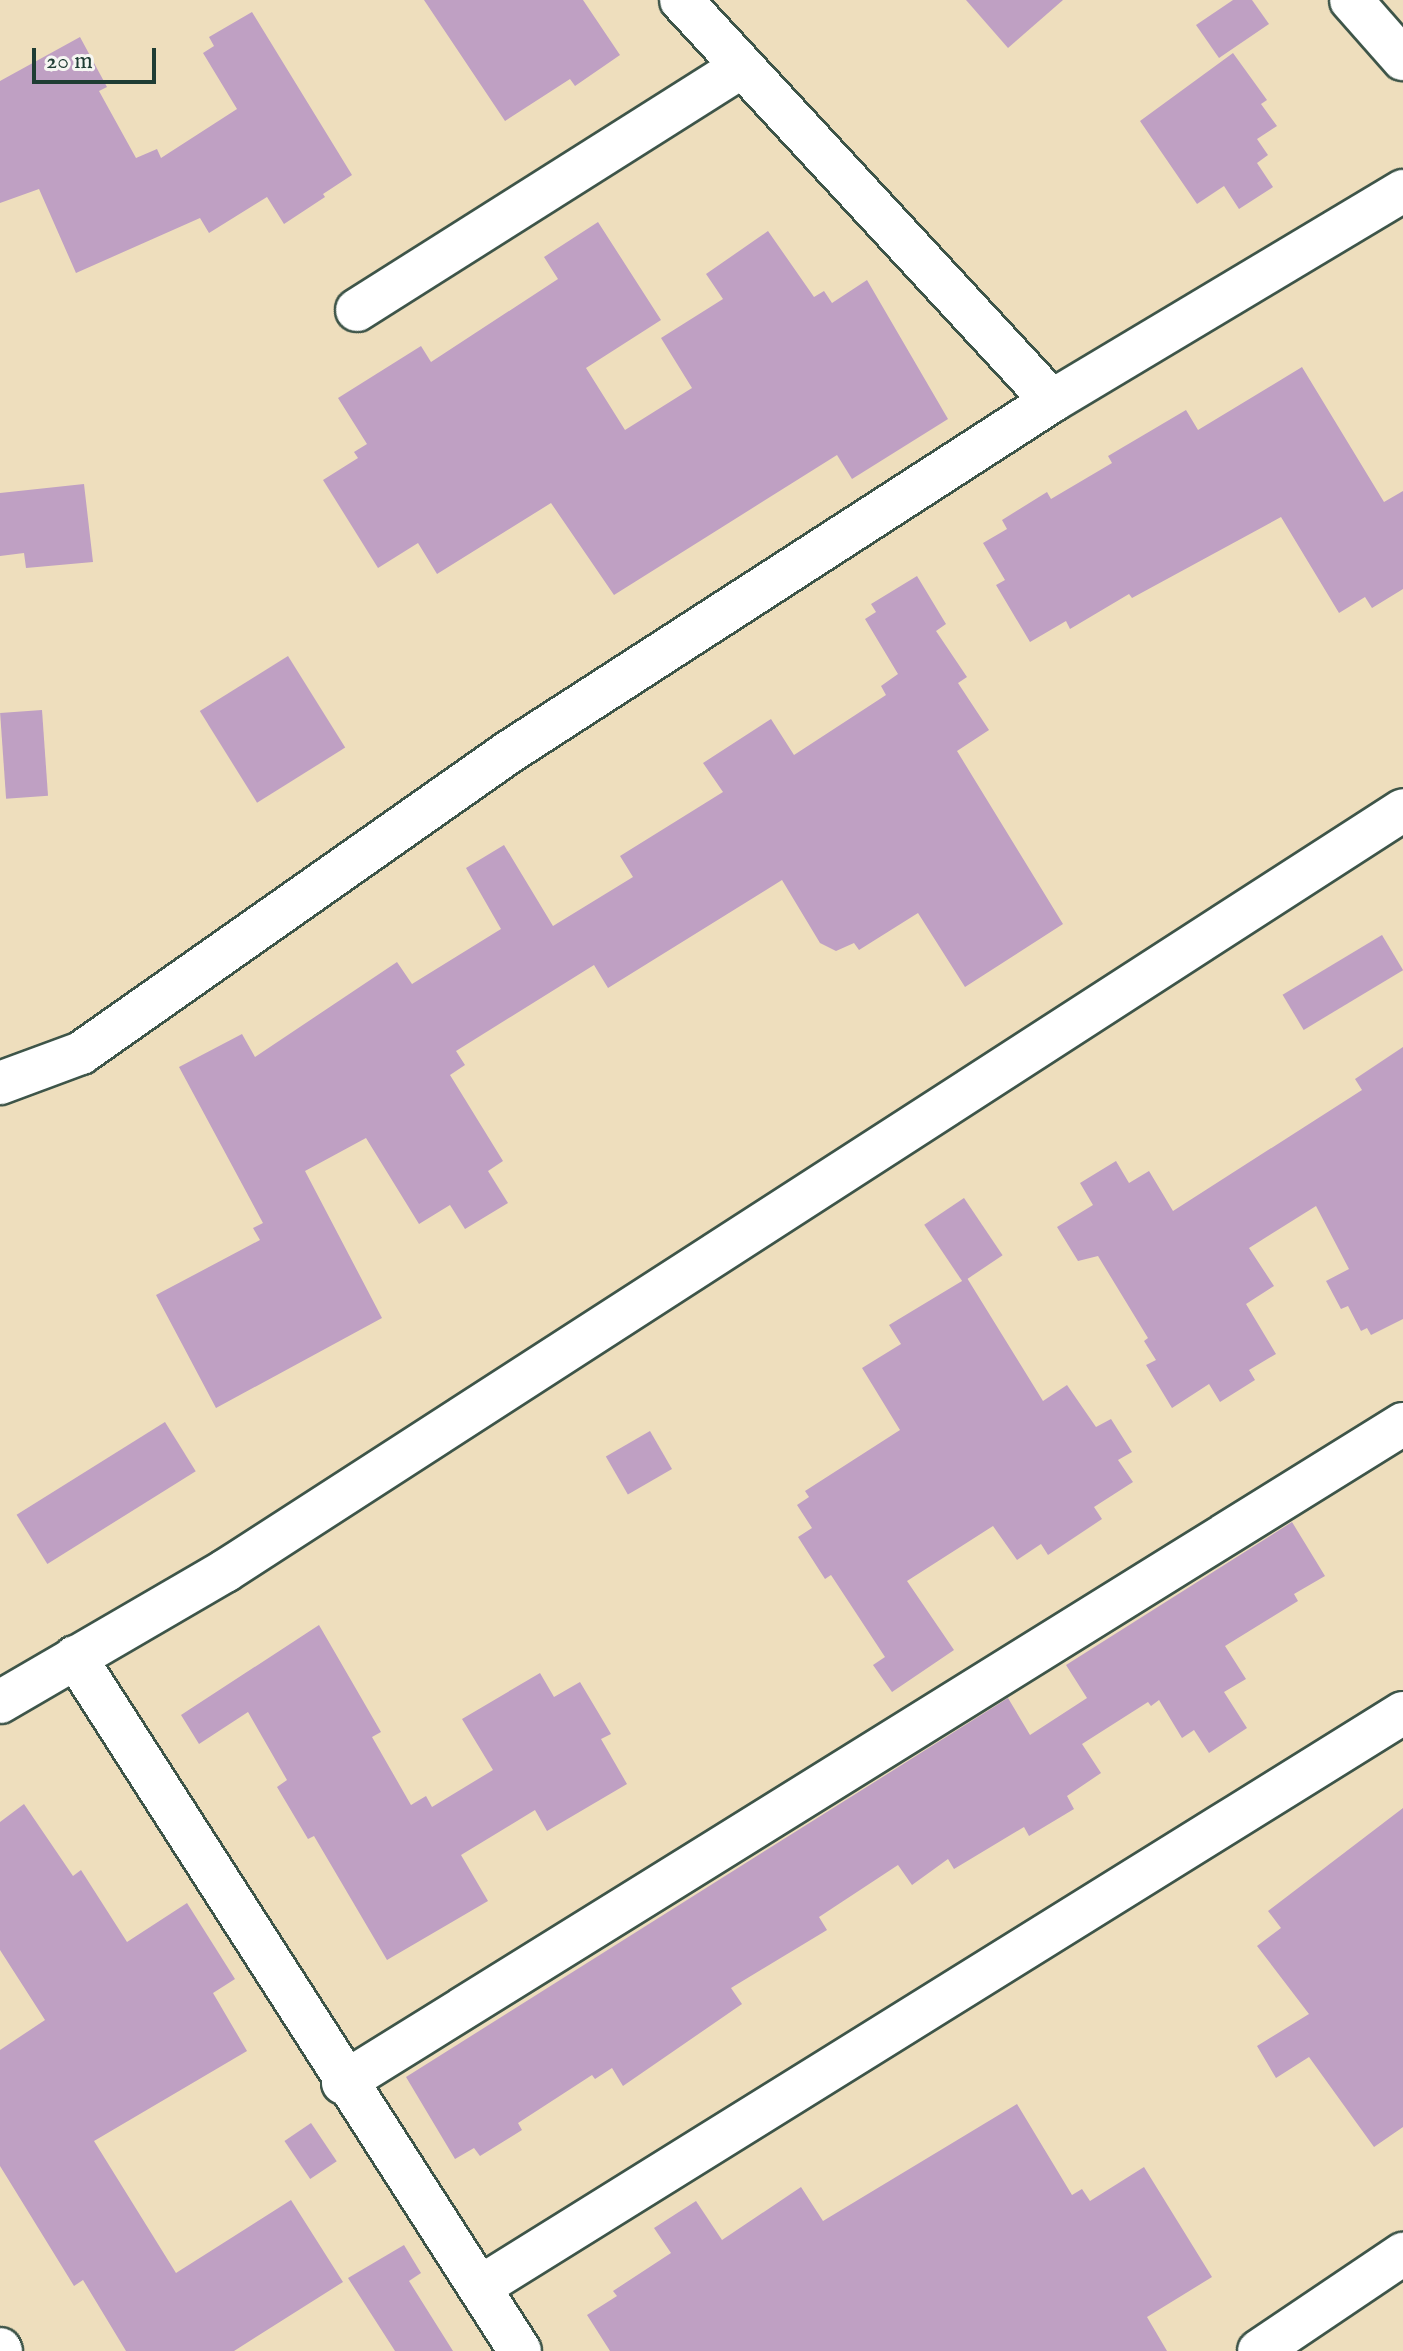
<!DOCTYPE html>
<style>
body{margin:0}
#map{position:relative;width:1403px;height:2351px;overflow:hidden;background:#eedebd;font-family:"IM FELL English",serif}
div>[style]{position:absolute}
.building>*{inset:0;background:#bfa0c3;transform-origin:0 0}
.roads{filter:drop-shadow(2px 0 #3e5549) drop-shadow(-2px 0 #3e5549) drop-shadow(0 2px #3e5549) drop-shadow(0 -2px #3e5549)}
.street>*{height:42px;margin:-21px;padding:0 21px;transform-origin:21px;border-radius:21px;background:#fff}
span{translate:-50% -50%;white-space:nowrap;text-align:center;line-height:1.15;-webkit-text-stroke:8px #f6f6f2;paint-order:stroke}
.scale{position:absolute;left:32px;top:48px;width:124px;height:36px;box-sizing:border-box;border:4px solid #1f3d34;border-top:0;padding-left:10px;font-size:24px;line-height:28px;white-space:nowrap;color:#1f3d34;-webkit-text-stroke:6px #f6f6f2;paint-order:stroke}
</style>
<div id="map">
<div class="building">
<div style="clip-path:polygon(424px 0,583px 0,620px 55px,575px 86px,570px 79px,505px 121px)"></div>
<div style="clip-path:polygon(966px 0,1063px 0,1008px 48px)"></div>
<div style="clip-path:polygon(1233px 0,1252px 0,1269px 24px,1219px 58px,1196px 25px)"></div>
<div style="clip-path:polygon(252px 12px,352px 175px,323px 194px,325px 197px,284px 224px,267px 197px,209px 233px,200px 218px,76px 273px,39px 189px,0 203px,0 81px,80px 37px,107px 87px,99px 91px,136px 158px,157px 149px,161px 158px,237px 109px,203px 53px,214px 46px,209px 37px)"></div>
<div style="clip-path:polygon(1233px 53px,1267px 100px,1261px 104px,1277px 126px,1257px 139px,1268px 155px,1257px 163px,1273px 187px,1239px 209px,1224px 186px,1197px 204px,1140px 121px)"></div>
<div style="clip-path:polygon(598px 222px,661px 320px,586px 368px,625px 430px,692px 388px,661px 338px,723px 299px,706px 274px,768px 231px,814px 297px,824px 291px,832px 303px,867px 280px,948px 419px,852px 479px,837px 455px,614px 595px,551px 503px,437px 574px,418px 543px,378px 568px,323px 480px,358px 458px,354px 452px,367px 444px,338px 398px,421px 346px,431px 362px,558px 279px,544px 257px)"></div>
<div style="clip-path:polygon(1302px 367px,1384px 502px,1403px 491px,1403px 589px,1372px 608px,1365px 597px,1339px 613px,1281px 517px,1132px 598px,1129px 594px,1070px 629px,1066px 621px,1030px 642px,996px 585px,1005px 580px,983px 543px,1007px 529px,1002px 520px,1047px 492px,1051px 499px,1112px 463px,1108px 456px,1186px 410px,1198px 430px)"></div>
<div style="clip-path:polygon(84px 484px,93px 562px,26px 568px,24px 553px,0 556px,0 493px)"></div>
<div style="clip-path:polygon(917px 576px,946px 624px,936px 631px,967px 677px,958px 683px,989px 730px,957px 751px,1063px 924px,965px 987px,918px 913px,859px 950px,854px 943px,836px 951px,820px 943px,782px 880px,608px 988px,594px 965px,456px 1051px,465px 1065px,450px 1075px,503px 1161px,488px 1171px,508px 1203px,465px 1229px,450px 1205px,419px 1224px,366px 1138px,305px 1171px,382px 1318px,216px 1408px,156px 1295px,260px 1240px,253px 1228px,263px 1223px,179px 1067px,242px 1034px,255px 1057px,397px 962px,412px 984px,501px 929px,466px 868px,504px 845px,553px 926px,633px 877px,620px 856px,723px 792px,703px 763px,771px 719px,794px 755px,886px 695px,881px 686px,898px 674px,865px 619px,876px 612px,871px 604px)"></div>
<div style="left:288px;top:656px;width:108px;height:104px;rotate:58deg"></div>
<div style="left:42px;top:710px;width:86px;height:42px;rotate:86deg"></div>
<div style="left:1382px;top:935px;width:41px;height:116px;rotate:59deg"></div>
<div style="clip-path:polygon(1403px 1047px,1403px 1319px,1371px 1335px,1367px 1328px,1361px 1331px,1348px 1306px,1341px 1309px,1326px 1281px,1349px 1269px,1316px 1206px,1249px 1248px,1274px 1286px,1246px 1304px,1276px 1354px,1249px 1370px,1255px 1380px,1220px 1402px,1209px 1384px,1172px 1408px,1146px 1365px,1156px 1360px,1144px 1341px,1148px 1338px,1098px 1256px,1078px 1261px,1057px 1227px,1093px 1205px,1080px 1183px,1116px 1161px,1129px 1183px,1149px 1171px,1173px 1211px,1362px 1090px,1355px 1079px)"></div>
<div style="left:964px;top:1198px;width:69px;height:48px;rotate:56deg"></div>
<div style="clip-path:polygon(967px 1278px,1043px 1401px,1067px 1385px,1096px 1427px,1111px 1419px,1132px 1452px,1118px 1460px,1133px 1482px,1094px 1507px,1102px 1519px,1048px 1555px,1041px 1544px,1017px 1560px,993px 1526px,907px 1581px,954px 1650px,892px 1692px,873px 1665px,885px 1657px,831px 1575px,825px 1579px,798px 1537px,812px 1528px,797px 1505px,809px 1497px,805px 1491px,900px 1430px,862px 1368px,901px 1344px,889px 1325px)"></div>
<div style="left:165px;top:1422px;width:58px;height:175px;rotate:58deg"></div>
<div style="left:650px;top:1431px;width:44px;height:51px;rotate:60deg"></div>
<div style="clip-path:polygon(1292px 1522px,1325px 1576px,1294px 1594px,1298px 1601px,1225px 1646px,1246px 1679px,1224px 1692px,1247px 1728px,1209px 1753px,1194px 1730px,1182px 1738px,1159px 1700px,1151px 1706px,1148px 1702px,1082px 1744px,1101px 1773px,1067px 1796px,1074px 1809px,1029px 1836px,1024px 1827px,954px 1869px,948px 1859px,912px 1885px,898px 1865px,819px 1917px,827px 1930px,731px 1988px,742px 2004px,623px 2086px,612px 2068px,595px 2079px,592px 2075px,518px 2123px,522px 2130px,480px 2156px,474px 2148px,455px 2159px,406px 2077px,1008px 1698px,1030px 1735px,1087px 1698px,1066px 1665px)"></div>
<div style="clip-path:polygon(319px 1625px,381px 1732px,372px 1737px,411px 1805px,426px 1796px,432px 1807px,493px 1770px,462px 1719px,540px 1673px,554px 1697px,580px 1682px,611px 1734px,601px 1739px,627px 1784px,547px 1831px,535px 1810px,461px 1855px,488px 1901px,387px 1960px,314px 1836px,308px 1839px,277px 1787px,287px 1780px,248px 1712px,199px 1744px,181px 1715px)"></div>
<div style="clip-path:polygon(24px 1804px,73px 1876px,81px 1870px,127px 1942px,187px 1903px,235px 1979px,213px 1993px,247px 2051px,94px 2141px,176px 2273px,291px 2200px,343px 2282px,234px 2351px,126px 2351px,83px 2280px,74px 2286px,0 2166px,0 2050px,45px 2020px,0 1950px,0 1822px)"></div>
<div style="clip-path:polygon(1403px 1808px,1403px 2127px,1374px 2147px,1309px 2057px,1276px 2078px,1257px 2046px,1309px 2014px,1257px 1946px,1281px 1928px,1268px 1911px)"></div>
<div style="clip-path:polygon(1017px 2104px,1072px 2195px,1082px 2189px,1090px 2201px,1144px 2167px,1212px 2277px,1147px 2317px,1167px 2351px,610px 2351px,587px 2315px,617px 2296px,613px 2291px,671px 2253px,654px 2228px,696px 2201px,722px 2240px,801px 2187px,823px 2221px)"></div>
<div style="left:311px;top:2123px;width:46px;height:32px;rotate:56deg"></div>
<div style="clip-path:polygon(404px 2245px,421px 2273px,409px 2281px,453px 2351px,395px 2351px,348px 2278px)"></div>
</div>
<div class="roads">
<div class="street">
<div style="left:681px;top:0;width:546px;rotate:47.23deg"></div>
<div style="left:1351px;top:0;width:79px;rotate:48.6deg"></div>
<div style="left:357px;top:310px;width:454px;rotate:-32.3deg"></div>
<div style="left:0;top:1083px;width:86px;rotate:-20.3deg"></div>
<div style="left:81px;top:1053px;width:523px;rotate:-35.12deg"></div>
<div style="left:509px;top:752px;width:647px;rotate:-32.88deg"></div>
<div style="left:1052px;top:401px;width:409px;rotate:-30.9deg"></div>
<div style="left:75px;top:1657px;width:824px;rotate:57.33deg"></div>
<div style="left:0;top:1702px;width:260px;rotate:-30.2deg"></div>
<div style="left:225px;top:1571px;width:1402px;rotate:-32.86deg"></div>
<div style="left:343px;top:2083px;width:1248px;rotate:-31.87deg"></div>
<div style="left:480px;top:2287px;width:1087px;rotate:-31.88deg"></div>
<div style="left:0;top:2349px;width:2px;rotate:63deg"></div>
<div style="left:1259px;top:2351px;width:174px;rotate:-34deg"></div>
</div>
</div>
<div class="scale">20 m</div>
</div>
